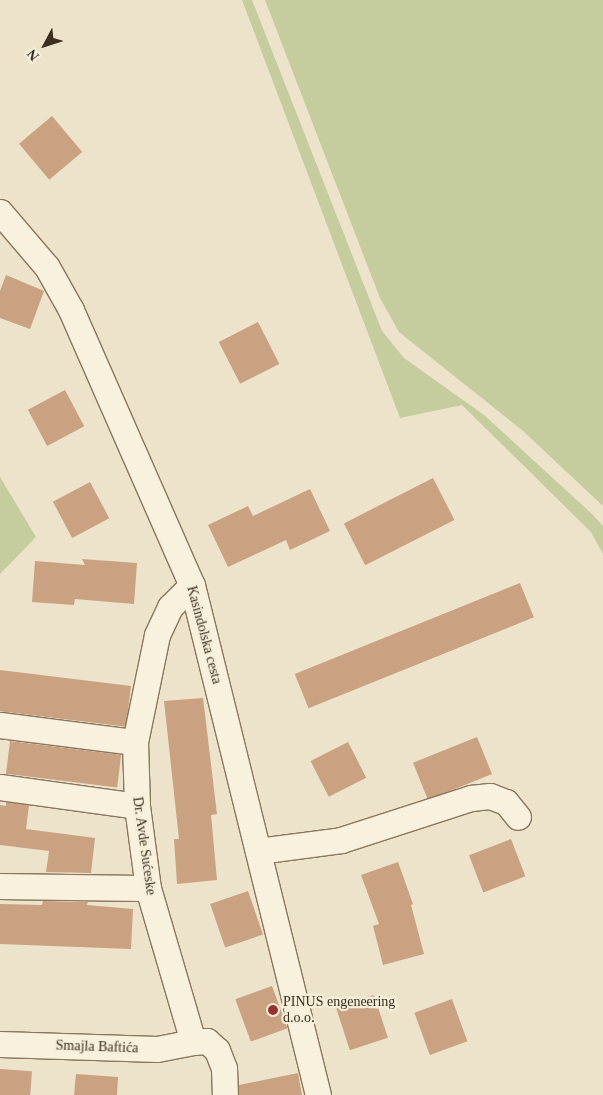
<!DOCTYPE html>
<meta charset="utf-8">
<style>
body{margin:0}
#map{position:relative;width:603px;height:1095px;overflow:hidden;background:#ede3ca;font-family:"Times New Roman",serif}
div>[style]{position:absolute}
.green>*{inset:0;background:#c5cc9d}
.building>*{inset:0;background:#caa181;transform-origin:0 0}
.roads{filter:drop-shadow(1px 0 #8a765e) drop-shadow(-1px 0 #8a765e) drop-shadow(0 1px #8a765e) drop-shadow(0 -1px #8a765e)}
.minor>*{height:25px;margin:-12.5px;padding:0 12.5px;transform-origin:12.5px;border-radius:12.5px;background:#f8f1dd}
.dots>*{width:14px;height:14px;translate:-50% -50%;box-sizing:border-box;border:2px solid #f5eed9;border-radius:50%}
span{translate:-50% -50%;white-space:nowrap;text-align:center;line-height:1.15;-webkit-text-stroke:4.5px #f5eed9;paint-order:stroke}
.street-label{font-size:14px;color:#3b2e21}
.poi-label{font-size:14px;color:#3b2e21}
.left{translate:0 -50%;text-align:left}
.north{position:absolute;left:20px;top:20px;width:50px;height:50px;-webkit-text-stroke:4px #f5eed9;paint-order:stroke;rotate:230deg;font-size:14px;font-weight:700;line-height:20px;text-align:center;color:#3b2e21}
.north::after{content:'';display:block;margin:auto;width:18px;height:22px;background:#3b2e21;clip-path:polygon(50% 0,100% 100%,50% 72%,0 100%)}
</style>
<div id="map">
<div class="green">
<div style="clip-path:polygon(242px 0,252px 0,382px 331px,404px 358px,484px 415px,592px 514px,603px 526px,603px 554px,591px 532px,462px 405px,400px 418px)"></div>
<div style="clip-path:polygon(265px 0,603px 0,603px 506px,523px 431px,399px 332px,380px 298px)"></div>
<div style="clip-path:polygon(0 477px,36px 537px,0 574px)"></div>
</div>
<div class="building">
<div style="left:52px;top:116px;width:47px;height:43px;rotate:50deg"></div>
<div style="clip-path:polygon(6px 275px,44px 291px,30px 329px,0 318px,0 291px)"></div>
<div style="left:258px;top:322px;width:47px;height:44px;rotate:63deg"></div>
<div style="left:65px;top:390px;width:41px;height:42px;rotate:62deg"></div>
<div style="left:433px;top:478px;width:47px;height:100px;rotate:63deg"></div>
<div style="left:90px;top:482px;width:41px;height:42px;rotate:62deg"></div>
<div style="clip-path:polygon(310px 489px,330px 531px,290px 550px,286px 540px,228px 567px,208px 525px,248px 506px,253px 516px)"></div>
<div style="clip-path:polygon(82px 559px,137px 563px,134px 604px,75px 599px,74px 605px,32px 602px,35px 561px,85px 565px)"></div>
<div style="left:520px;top:583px;width:37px;height:243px;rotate:68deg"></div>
<div style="left:0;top:670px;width:132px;height:41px;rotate:7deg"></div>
<div style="clip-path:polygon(203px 698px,217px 814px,211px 815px,217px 880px,177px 884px,174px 839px,179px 839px,164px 701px)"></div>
<div style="left:477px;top:737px;width:40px;height:69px;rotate:68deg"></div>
<div style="left:10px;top:741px;width:112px;height:33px;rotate:7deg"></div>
<div style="left:348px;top:742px;width:40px;height:42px;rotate:63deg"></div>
<div style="clip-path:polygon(6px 802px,29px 805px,26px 829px,95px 838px,91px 873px,46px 872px,49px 851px,0 845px,0 805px,6px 806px)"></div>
<div style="left:511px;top:839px;width:40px;height:45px;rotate:69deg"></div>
<div style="clip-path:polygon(398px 862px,413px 904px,411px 905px,424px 954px,383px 965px,373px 926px,379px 924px,361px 875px)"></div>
<div style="left:248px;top:891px;width:46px;height:40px;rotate:71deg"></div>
<div style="clip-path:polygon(43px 901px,88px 902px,87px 905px,133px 909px,131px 949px,0 944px,0 904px,42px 905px)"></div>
<div style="left:272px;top:986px;width:45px;height:39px;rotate:70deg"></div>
<div style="left:374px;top:995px;width:45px;height:40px;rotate:72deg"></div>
<div style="left:452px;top:999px;width:45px;height:40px;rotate:70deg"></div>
<div style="left:0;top:1069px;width:32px;height:26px;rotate:4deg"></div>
<div style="clip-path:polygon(298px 1073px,302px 1095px,239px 1095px,239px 1085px)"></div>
<div style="clip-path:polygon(76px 1074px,118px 1077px,117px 1095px,74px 1095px)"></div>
</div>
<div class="roads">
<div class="minor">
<div style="left:0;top:212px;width:72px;rotate:49.5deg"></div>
<div style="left:47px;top:267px;width:49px;rotate:60.8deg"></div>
<div style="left:71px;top:310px;width:300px;rotate:66.3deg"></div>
<div style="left:192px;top:585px;width:525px;rotate:76.12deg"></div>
<div style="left:192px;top:585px;width:31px;rotate:135deg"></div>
<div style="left:170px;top:607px;width:31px;rotate:115deg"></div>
<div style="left:157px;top:635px;width:109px;rotate:101.6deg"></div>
<div style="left:135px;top:742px;width:64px;rotate:88.2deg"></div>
<div style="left:137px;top:806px;width:83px;rotate:82.4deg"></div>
<div style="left:148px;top:888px;width:160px;rotate:73.7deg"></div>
<div style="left:193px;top:1042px;width:14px;rotate:-4deg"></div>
<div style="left:207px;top:1041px;width:13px;rotate:42deg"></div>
<div style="left:217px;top:1050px;width:19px;rotate:69deg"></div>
<div style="left:224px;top:1068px;width:27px;rotate:88deg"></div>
<div style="left:0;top:725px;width:136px;rotate:7.2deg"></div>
<div style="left:0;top:787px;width:138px;rotate:7.9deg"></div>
<div style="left:258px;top:851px;width:84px;rotate:-7.5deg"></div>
<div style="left:341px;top:840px;width:137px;rotate:-17.9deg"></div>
<div style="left:471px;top:798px;width:19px;rotate:-6deg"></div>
<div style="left:490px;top:796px;width:17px;rotate:21deg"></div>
<div style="left:506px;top:802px;width:19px;rotate:51deg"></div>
<div style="left:0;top:886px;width:148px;rotate:0.8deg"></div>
<div style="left:0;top:1044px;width:157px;rotate:1.8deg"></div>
<div style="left:157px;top:1049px;width:37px;rotate:-11deg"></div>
</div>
</div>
<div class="dots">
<div style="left:273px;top:1010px;background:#973230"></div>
</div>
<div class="street-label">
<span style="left:204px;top:635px;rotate:75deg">Kasindolska cesta</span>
<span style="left:144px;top:846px;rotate:82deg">Dr. Avde Sućeske</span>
<span style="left:97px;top:1047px;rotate:2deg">Smajla Baftića</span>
</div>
<div class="poi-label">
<span class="left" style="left:283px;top:1010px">PINUS engeneering<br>d.o.o.</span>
</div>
<div class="north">N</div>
</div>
